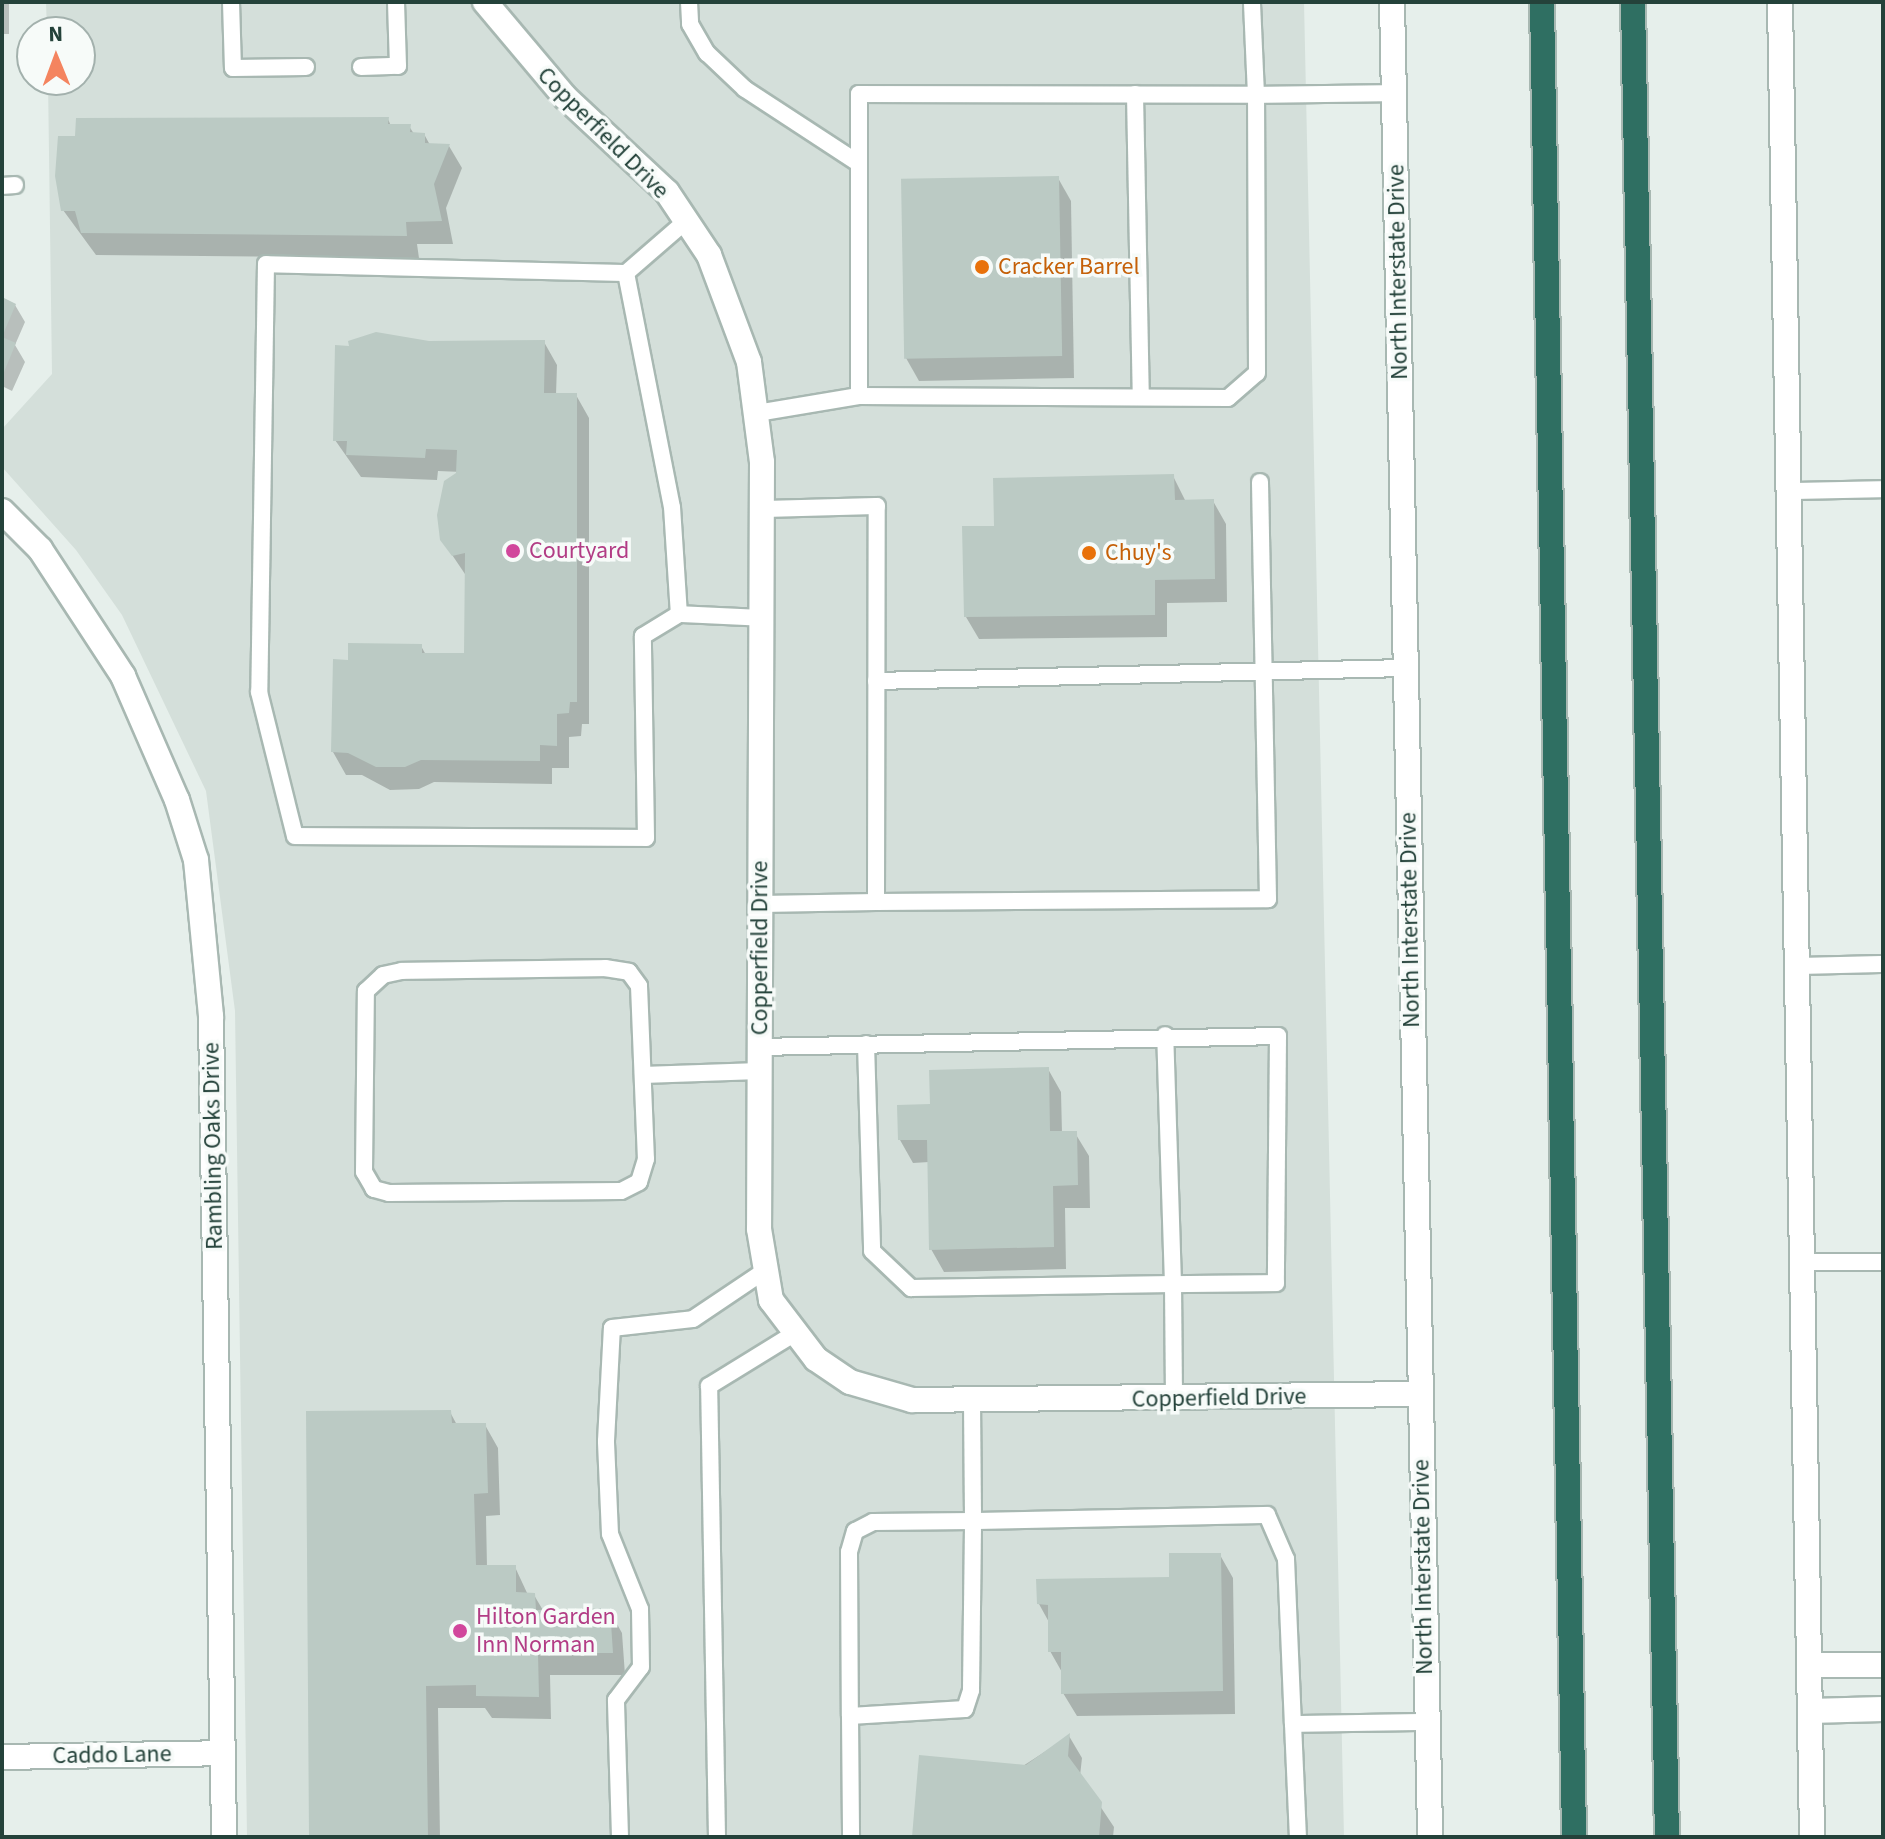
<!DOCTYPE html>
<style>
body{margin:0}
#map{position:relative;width:1885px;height:1839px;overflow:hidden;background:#e6efeb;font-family:"Source Sans 3",sans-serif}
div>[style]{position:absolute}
.built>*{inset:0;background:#d4dfda}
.shadow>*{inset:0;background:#0003;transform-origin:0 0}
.building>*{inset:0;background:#bbcac4;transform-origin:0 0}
.roads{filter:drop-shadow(2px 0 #a8b8b2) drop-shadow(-2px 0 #a8b8b2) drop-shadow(0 2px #a8b8b2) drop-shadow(0 -2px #a8b8b2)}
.service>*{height:16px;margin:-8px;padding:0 8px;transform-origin:8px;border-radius:8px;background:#fff}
.minor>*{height:24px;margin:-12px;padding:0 12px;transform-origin:12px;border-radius:12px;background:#fff}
.tertiary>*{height:24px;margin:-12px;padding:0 12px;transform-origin:12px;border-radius:12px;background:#fff}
.secondary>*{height:24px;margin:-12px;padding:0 12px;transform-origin:12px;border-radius:12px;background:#fff}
.motorway>*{height:24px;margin:-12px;padding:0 12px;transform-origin:12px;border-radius:12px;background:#2f6f62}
.dots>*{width:22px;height:22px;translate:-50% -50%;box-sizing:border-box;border:4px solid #f7fbf9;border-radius:50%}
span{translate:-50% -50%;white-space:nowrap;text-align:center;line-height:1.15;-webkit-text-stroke:7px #f7fbf9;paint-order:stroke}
.street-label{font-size:24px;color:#24423a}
.food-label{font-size:24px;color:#c56008}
.left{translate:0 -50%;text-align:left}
.hotel-label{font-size:24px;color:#b23c85}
.frame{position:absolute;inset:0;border:4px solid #24423a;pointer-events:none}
.north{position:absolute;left:16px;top:16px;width:80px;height:80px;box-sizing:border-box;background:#f7fbf9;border:2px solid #a3b1ad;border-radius:50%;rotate:359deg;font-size:22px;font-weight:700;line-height:32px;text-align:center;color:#24423a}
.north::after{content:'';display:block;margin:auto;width:28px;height:36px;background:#f4845f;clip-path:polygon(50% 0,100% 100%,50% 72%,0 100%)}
</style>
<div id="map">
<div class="built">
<div style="clip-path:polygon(46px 2px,1304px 2px,1344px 1837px,247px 1837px,235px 1011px,206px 791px,122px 615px,76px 550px,2px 467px,2px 429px,52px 374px,48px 80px,80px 80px,80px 32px,47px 32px)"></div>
</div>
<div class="shadow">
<div style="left:2px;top:2px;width:7px;height:32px"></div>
<div style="clip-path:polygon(388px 119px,391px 126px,409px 126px,414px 134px,424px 134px,430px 145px,449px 146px,462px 168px,446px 208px,453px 244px,417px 244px,419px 258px,96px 255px,63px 210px)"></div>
<div style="clip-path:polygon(1058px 178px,1071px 201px,1074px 378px,919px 381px,906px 358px)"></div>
<div style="clip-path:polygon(2px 300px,15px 305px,25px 322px,15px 345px,25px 362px,12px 391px,2px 386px)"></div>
<div style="clip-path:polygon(544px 342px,557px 365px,556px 395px,576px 395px,589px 418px,589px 724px,582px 724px,581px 736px,569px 737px,569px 768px,552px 768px,552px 784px,434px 782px,419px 789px,390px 790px,362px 775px,346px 775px,333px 752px,350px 662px,421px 646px,426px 655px,466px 655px,467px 577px,442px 540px,462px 472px,438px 471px,437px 480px,361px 477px,335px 440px,429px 343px)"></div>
<div style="clip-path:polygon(1173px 476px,1186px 502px,1213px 501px,1226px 524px,1227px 602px,1167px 603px,1167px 637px,979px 639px,966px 617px,996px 528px)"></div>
<div style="clip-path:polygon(1048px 1069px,1061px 1092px,1062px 1133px,1075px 1133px,1089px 1156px,1090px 1208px,1065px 1208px,1066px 1269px,944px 1272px,931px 1249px,929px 1162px,913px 1163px,900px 1140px,932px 1106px)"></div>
<div style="clip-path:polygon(450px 1412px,457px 1425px,485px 1425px,498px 1448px,500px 1515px,486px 1516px,487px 1567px,515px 1567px,528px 1595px,534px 1595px,544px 1612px,609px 1610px,622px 1633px,625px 1675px,550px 1675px,551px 1719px,492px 1718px,485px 1708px,438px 1708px,440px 1837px,311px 1837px)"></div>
<div style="clip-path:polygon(1220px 1555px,1233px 1578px,1235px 1714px,1077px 1716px,1063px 1693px,1063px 1674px,1050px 1651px,1050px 1624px,1039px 1604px,1172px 1579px)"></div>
<div style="clip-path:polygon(1069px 1736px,1082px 1758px,1080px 1776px,1114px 1827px,1113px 1837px,914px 1837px)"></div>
</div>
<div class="building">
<div style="clip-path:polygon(389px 117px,388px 124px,411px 124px,410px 132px,425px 133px,425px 143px,450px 144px,434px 184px,442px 221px,406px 222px,407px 236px,81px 233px,75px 211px,61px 211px,55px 176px,58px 136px,75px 136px,76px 118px)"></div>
<div style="left:1059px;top:176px;width:180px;height:158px;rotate:89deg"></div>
<div style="clip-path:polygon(2px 297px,16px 304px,2px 337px)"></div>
<div style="clip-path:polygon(376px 332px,429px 341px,545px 340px,544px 393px,577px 393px,577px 702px,570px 702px,569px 713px,557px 714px,557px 746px,540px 745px,540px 761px,421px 760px,405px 767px,376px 767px,348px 753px,331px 752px,333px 659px,348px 660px,348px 643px,422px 644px,422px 653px,464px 653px,465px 553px,452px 556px,440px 540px,437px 515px,444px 481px,456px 473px,457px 450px,426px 449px,425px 458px,346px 455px,347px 441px,333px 441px,335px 345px,349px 346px,348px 341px)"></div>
<div style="clip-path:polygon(2px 337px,16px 343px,2px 377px)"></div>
<div style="clip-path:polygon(1174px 474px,1175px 500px,1214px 499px,1215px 579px,1155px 580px,1155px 615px,964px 617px,962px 526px,994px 526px,993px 478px)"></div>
<div style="clip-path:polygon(1049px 1067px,1050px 1131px,1077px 1131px,1078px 1185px,1053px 1186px,1054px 1247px,929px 1250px,927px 1140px,898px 1140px,897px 1105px,930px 1104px,929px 1070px)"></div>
<div style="clip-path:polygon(451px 1410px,452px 1423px,486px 1423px,488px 1493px,474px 1494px,476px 1565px,516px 1565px,516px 1592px,535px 1593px,536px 1610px,610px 1608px,613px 1653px,538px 1653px,539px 1697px,476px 1696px,476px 1685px,426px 1686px,428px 1837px,309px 1837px,306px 1411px)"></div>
<div style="clip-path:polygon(1169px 1553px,1221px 1553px,1223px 1691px,1061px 1694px,1061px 1652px,1048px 1652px,1048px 1605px,1037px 1604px,1036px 1579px,1169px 1577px)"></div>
<div style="clip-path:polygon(1070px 1733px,1068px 1756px,1102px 1802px,1099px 1837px,912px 1837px,919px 1755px,1026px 1765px)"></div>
</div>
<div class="roads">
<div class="service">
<div style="left:231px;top:2px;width:66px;rotate:88.3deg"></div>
<div style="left:233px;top:68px;width:73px;rotate:-0.8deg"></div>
<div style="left:689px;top:2px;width:22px;rotate:87deg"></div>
<div style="left:690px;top:24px;width:34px;rotate:60deg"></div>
<div style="left:707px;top:53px;width:52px;rotate:43.5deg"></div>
<div style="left:745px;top:89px;width:135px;rotate:33.2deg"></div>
<div style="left:361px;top:67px;width:37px;rotate:-2deg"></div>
<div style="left:398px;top:66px;width:64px;rotate:-91.8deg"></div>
<div style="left:1135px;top:94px;width:303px;rotate:88.9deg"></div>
<div style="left:2px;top:186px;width:13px;rotate:-4deg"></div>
<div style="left:686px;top:221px;width:79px;rotate:139.1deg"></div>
<div style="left:626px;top:273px;width:360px;rotate:-178.6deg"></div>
<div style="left:266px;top:264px;width:428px;rotate:90.9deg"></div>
<div style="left:259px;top:692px;width:148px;rotate:76deg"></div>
<div style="left:295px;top:836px;width:351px;rotate:0.3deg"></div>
<div style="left:646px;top:838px;width:202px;rotate:-90.9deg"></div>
<div style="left:643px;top:636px;width:42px;rotate:-31.4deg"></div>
<div style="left:679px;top:614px;width:85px;rotate:2.7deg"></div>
<div style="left:626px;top:273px;width:238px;rotate:78.9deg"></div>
<div style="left:672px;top:507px;width:107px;rotate:86.3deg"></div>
<div style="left:859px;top:396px;width:302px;rotate:-90deg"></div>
<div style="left:859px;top:94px;width:397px;rotate:0.1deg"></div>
<div style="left:1256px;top:95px;width:93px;rotate:-92.5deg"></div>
<div style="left:757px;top:413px;width:103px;rotate:-9.5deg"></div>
<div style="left:859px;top:396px;width:369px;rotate:0.3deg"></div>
<div style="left:1228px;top:398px;width:38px;rotate:-41deg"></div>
<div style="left:1257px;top:373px;width:278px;rotate:-90.2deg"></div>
<div style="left:1256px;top:95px;width:138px;rotate:-0.8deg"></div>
<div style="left:1790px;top:491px;width:93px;rotate:-1.2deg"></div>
<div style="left:876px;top:681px;width:529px;rotate:-1.41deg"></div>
<div style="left:876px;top:902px;width:392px;rotate:-0.4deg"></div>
<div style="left:1268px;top:899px;width:417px;rotate:-91.1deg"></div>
<div style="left:761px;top:904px;width:115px;rotate:-1deg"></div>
<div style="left:876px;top:902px;width:396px;rotate:-89.9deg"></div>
<div style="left:877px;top:506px;width:114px;rotate:178.5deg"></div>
<div style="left:1797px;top:966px;width:86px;rotate:-1.3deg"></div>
<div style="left:605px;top:968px;width:24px;rotate:9deg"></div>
<div style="left:629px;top:972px;width:17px;rotate:54deg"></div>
<div style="left:639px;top:986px;width:173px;rotate:87.7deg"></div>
<div style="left:646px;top:1159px;width:24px;rotate:107deg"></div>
<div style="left:639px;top:1182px;width:20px;rotate:153deg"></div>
<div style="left:621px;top:1191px;width:232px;rotate:179.5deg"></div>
<div style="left:389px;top:1193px;width:16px;rotate:-165deg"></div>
<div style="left:374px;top:1189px;width:20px;rotate:-120deg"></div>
<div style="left:364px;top:1172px;width:181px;rotate:-89.4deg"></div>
<div style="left:366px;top:991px;width:23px;rotate:-43deg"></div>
<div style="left:383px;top:975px;width:19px;rotate:-12deg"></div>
<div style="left:402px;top:971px;width:203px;rotate:-0.8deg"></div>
<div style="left:866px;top:1044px;width:207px;rotate:88.3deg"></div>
<div style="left:872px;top:1251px;width:54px;rotate:43.5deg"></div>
<div style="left:911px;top:1288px;width:262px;rotate:-0.9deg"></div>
<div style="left:1173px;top:1284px;width:249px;rotate:-91.8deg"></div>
<div style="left:759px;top:1047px;width:519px;rotate:-1.21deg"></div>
<div style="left:1278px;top:1036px;width:247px;rotate:90.5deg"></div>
<div style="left:1276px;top:1283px;width:103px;rotate:179.4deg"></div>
<div style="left:1173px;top:1284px;width:115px;rotate:89.5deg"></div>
<div style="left:643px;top:1075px;width:116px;rotate:-2deg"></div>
<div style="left:1803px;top:1262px;width:80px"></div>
<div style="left:972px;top:1402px;width:119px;rotate:89.5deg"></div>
<div style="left:973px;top:1521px;width:294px;rotate:-1.2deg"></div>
<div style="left:1267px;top:1515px;width:48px;rotate:66.6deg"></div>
<div style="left:1286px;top:1559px;width:165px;rotate:87.6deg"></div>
<div style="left:1293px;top:1724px;width:134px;rotate:-0.9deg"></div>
<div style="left:850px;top:1716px;width:115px;rotate:-3.5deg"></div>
<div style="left:965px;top:1709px;width:20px;rotate:-72deg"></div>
<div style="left:971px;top:1690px;width:169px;rotate:-89.3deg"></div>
<div style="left:973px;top:1521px;width:100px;rotate:179.4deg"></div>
<div style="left:873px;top:1522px;width:20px;rotate:153deg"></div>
<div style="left:855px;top:1531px;width:22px;rotate:106deg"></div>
<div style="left:849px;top:1552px;width:164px;rotate:89.7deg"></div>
<div style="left:850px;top:1716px;width:121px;rotate:89.5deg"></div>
<div style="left:1293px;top:1724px;width:113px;rotate:87.5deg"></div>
<div style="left:620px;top:1837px;width:137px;rotate:-91.7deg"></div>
<div style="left:616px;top:1700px;width:41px;rotate:-52.9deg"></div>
<div style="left:641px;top:1667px;width:58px;rotate:-91deg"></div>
<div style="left:640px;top:1609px;width:81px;rotate:-111.8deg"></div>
<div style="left:610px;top:1534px;width:93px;rotate:-92.5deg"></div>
<div style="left:606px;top:1441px;width:113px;rotate:-87deg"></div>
<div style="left:612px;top:1328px;width:81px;rotate:-6.3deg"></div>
<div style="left:693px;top:1319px;width:84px;rotate:-33.9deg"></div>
<div style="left:717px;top:1837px;width:451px;rotate:-91deg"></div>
<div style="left:709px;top:1386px;width:101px;rotate:-31.6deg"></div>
</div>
<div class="minor">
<div style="left:485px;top:2px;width:124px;rotate:49.9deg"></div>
<div style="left:565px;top:97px;width:139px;rotate:43deg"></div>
<div style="left:667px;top:192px;width:76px;rotate:56.3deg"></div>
<div style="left:709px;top:255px;width:114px;rotate:69.5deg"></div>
<div style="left:749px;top:362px;width:101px;rotate:82.6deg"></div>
<div style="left:762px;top:462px;width:767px;rotate:90.22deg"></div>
<div style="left:759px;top:1229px;width:72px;rotate:80.4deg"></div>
<div style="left:771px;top:1300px;width:74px;rotate:52.7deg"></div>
<div style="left:816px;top:1359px;width:41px;rotate:34.1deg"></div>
<div style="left:850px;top:1382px;width:65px;rotate:16.2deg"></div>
<div style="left:912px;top:1400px;width:508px;rotate:-0.68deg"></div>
<div style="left:2px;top:1757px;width:220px;rotate:-1deg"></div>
</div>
<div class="tertiary">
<div style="left:2px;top:511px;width:54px;rotate:45deg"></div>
<div style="left:40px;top:549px;width:152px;rotate:56.8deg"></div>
<div style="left:123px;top:676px;width:135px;rotate:66.5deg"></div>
<div style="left:177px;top:800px;width:63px;rotate:72.4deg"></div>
<div style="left:196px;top:860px;width:157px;rotate:84.5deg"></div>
<div style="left:211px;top:1016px;width:821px;rotate:89.09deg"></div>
<div style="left:1810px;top:1665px;width:73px"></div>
<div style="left:1810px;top:1711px;width:73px;rotate:-1.6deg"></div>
</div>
<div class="secondary">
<div style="left:1392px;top:2px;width:1835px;rotate:88.81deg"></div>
<div style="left:1780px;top:2px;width:1835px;rotate:89deg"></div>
</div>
<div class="motorway">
<div style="left:1542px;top:2px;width:1835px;rotate:89deg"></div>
<div style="left:1633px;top:2px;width:1835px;rotate:88.94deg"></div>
</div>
</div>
<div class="dots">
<div style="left:982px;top:267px;background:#e8710a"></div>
<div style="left:513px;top:551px;background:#d1479c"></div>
<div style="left:1089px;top:553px;background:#e8710a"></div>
<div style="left:460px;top:1631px;background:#d1479c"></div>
</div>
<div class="street-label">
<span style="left:603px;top:133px;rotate:45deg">Copperfield Drive</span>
<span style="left:1398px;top:272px;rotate:-91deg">North Interstate Drive</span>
<span style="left:1410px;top:920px;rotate:-91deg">North Interstate Drive</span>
<span style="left:760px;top:948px;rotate:-90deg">Copperfield Drive</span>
<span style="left:213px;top:1146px;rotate:-91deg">Rambling Oaks Drive</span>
<span style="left:1219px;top:1398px;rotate:-1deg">Copperfield Drive</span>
<span style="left:1423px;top:1567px;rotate:-91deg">North Interstate Drive</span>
<span style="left:112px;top:1755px;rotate:-1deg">Caddo Lane</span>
</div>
<div class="food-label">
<span class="left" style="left:998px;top:267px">Cracker Barrel</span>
<span class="left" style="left:1105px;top:553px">Chuy's</span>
</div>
<div class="hotel-label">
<span class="left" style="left:529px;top:551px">Courtyard</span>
<span class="left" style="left:476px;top:1631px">Hilton Garden<br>Inn Norman</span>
</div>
<div class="frame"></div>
<div class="north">N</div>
</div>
